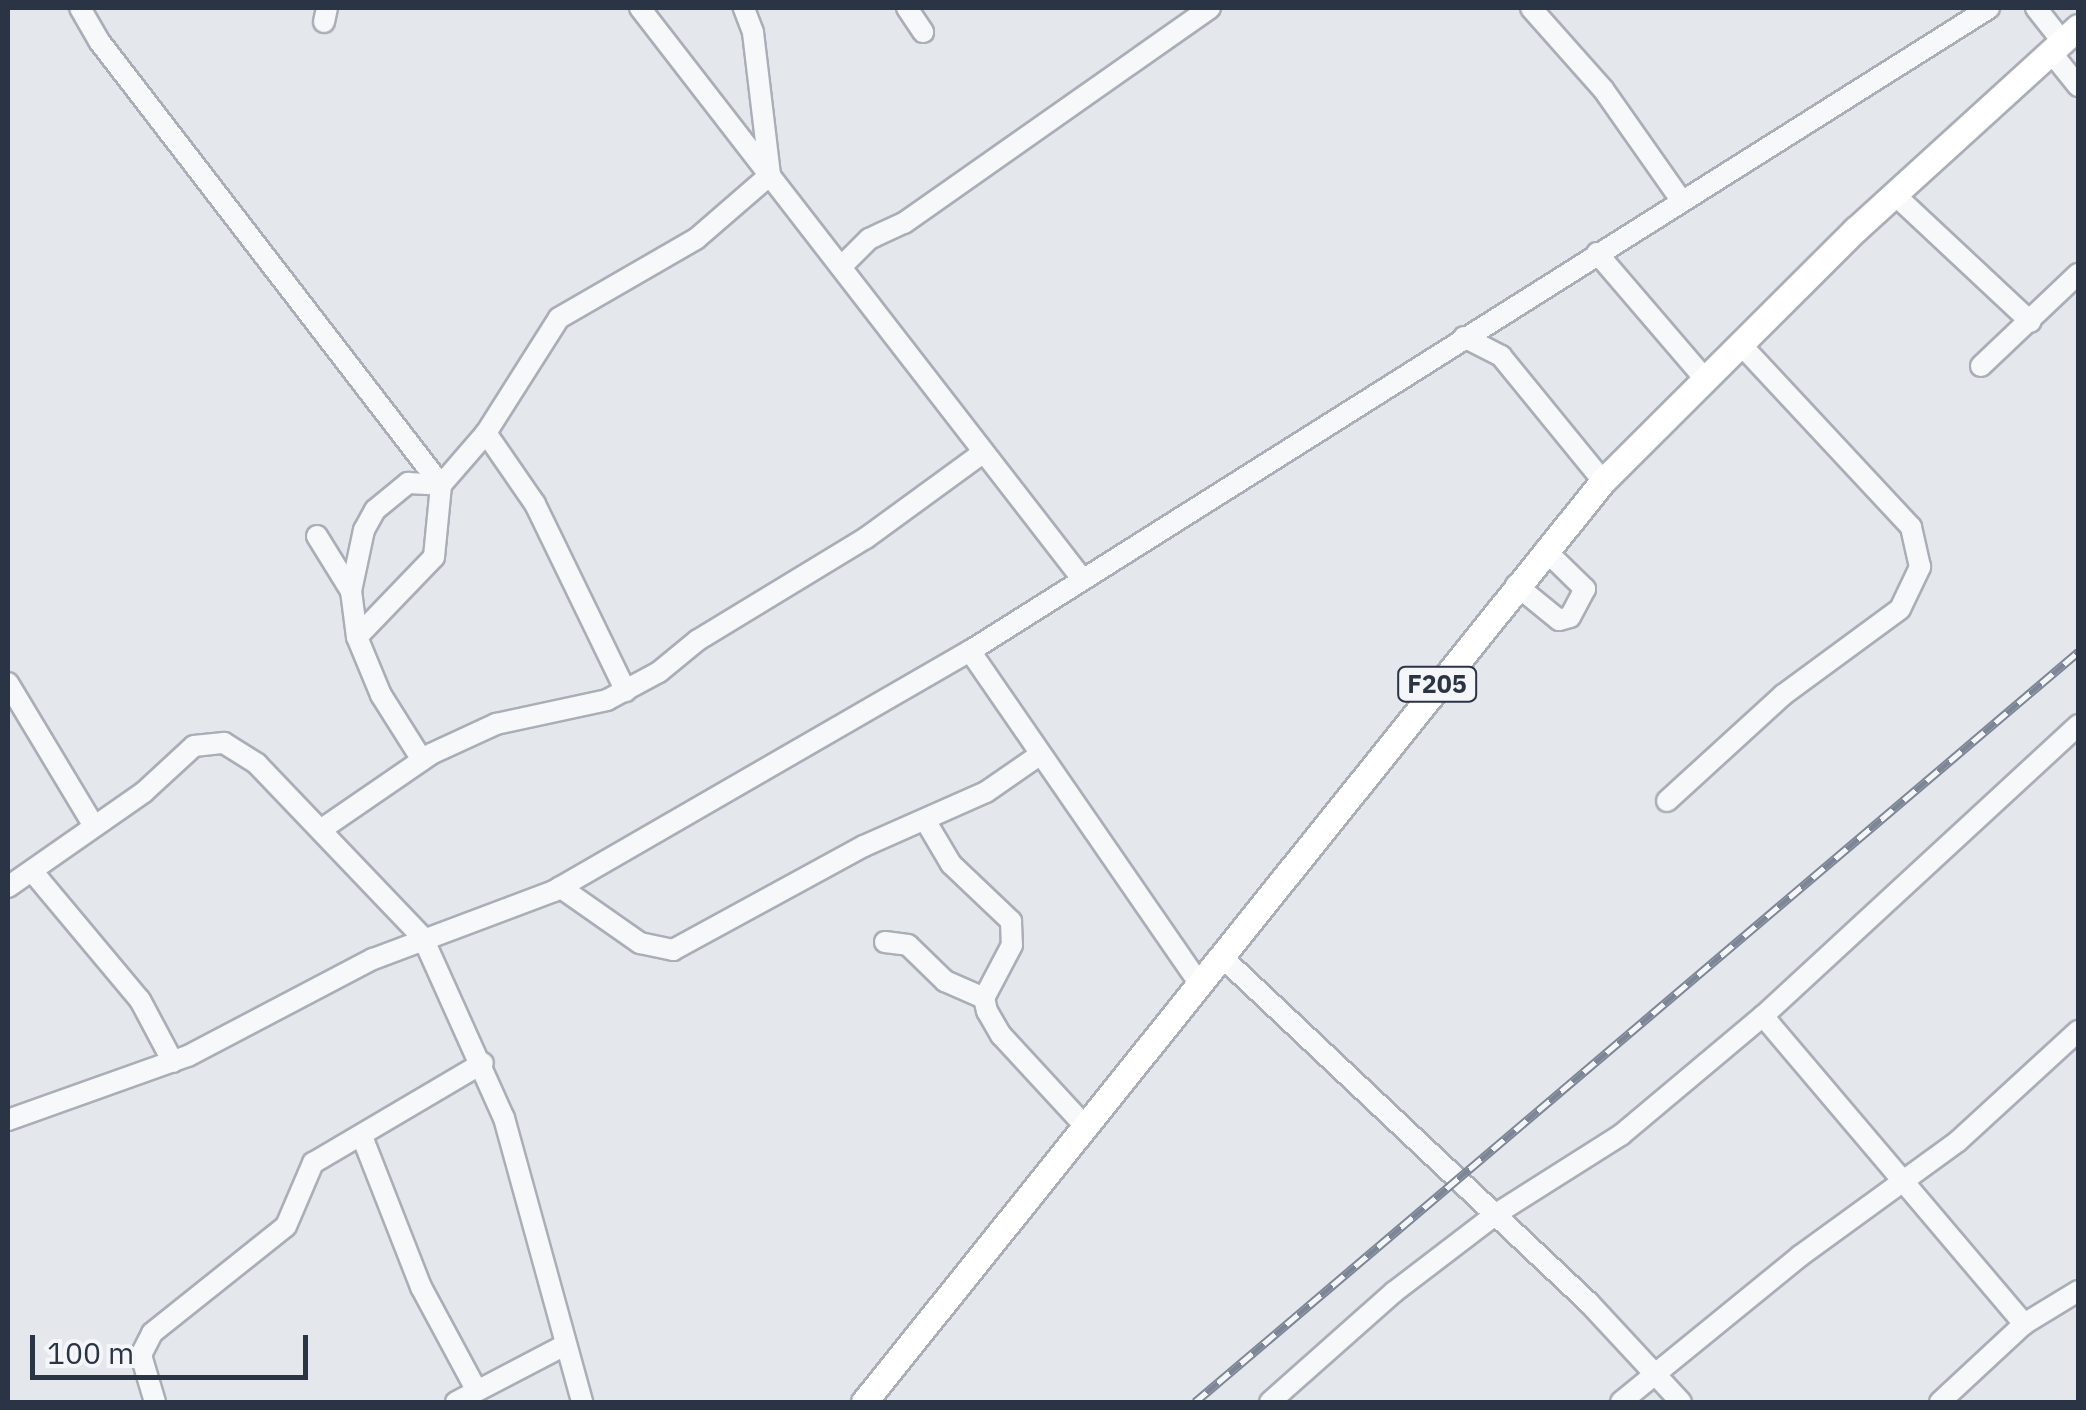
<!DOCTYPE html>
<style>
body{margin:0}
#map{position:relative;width:2086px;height:1410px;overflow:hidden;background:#e4e7ec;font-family:"IBM Plex Sans",sans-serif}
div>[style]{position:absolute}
.roads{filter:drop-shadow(2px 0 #a9aeb7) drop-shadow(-2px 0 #a9aeb7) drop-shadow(0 2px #a9aeb7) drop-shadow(0 -2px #a9aeb7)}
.minor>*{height:20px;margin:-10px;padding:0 10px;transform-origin:10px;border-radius:10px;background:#f7f8fa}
.major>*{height:25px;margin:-12.5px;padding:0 12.5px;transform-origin:12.5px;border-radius:12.5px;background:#fff}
.rail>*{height:9px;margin-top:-4.5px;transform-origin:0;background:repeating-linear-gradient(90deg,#f4f6f9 0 15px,#7d8696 0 30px);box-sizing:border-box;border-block:2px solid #7d8696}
span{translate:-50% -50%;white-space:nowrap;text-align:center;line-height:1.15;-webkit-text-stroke:10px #f4f6f9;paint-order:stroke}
.shield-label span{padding:2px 8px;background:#f4f6f9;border:2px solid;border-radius:8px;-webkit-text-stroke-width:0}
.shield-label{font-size:25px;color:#2b3445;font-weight:700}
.frame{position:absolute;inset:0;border:10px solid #2b3445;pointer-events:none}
.scale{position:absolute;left:30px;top:1335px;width:278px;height:45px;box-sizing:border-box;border:5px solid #2b3445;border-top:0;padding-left:12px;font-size:30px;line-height:35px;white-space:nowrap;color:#2b3445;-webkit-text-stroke:8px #f4f6f9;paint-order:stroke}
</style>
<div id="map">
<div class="roads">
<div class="minor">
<div style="left:80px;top:8px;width:38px;rotate:60deg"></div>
<div style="left:99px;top:41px;width:560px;rotate:52.39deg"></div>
<div style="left:640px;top:8px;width:723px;rotate:52.24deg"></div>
<div style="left:907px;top:8px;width:29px;rotate:56deg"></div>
<div style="left:1531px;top:8px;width:108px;rotate:48.4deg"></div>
<div style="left:1603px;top:89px;width:136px;rotate:54.9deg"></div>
<div style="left:2036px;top:8px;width:42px;rotate:51.8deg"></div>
<div style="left:324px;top:22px;width:14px;rotate:-78deg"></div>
<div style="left:2050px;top:51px;width:45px;rotate:51.3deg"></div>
<div style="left:1894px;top:194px;width:187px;rotate:43.1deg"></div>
<div style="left:1597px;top:253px;width:166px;rotate:49.4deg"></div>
<div style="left:841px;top:267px;width:40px;rotate:-45deg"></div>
<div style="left:869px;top:239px;width:38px;rotate:-25deg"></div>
<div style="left:904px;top:223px;width:374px;rotate:-35.1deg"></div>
<div style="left:1464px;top:337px;width:42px;rotate:27.2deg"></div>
<div style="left:1501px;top:356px;width:161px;rotate:50.8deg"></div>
<div style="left:1981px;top:366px;width:134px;rotate:-43.5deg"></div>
<div style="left:486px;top:433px;width:86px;rotate:55.4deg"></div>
<div style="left:535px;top:504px;width:208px;rotate:64.1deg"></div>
<div style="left:317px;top:536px;width:65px;rotate:58.3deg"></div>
<div style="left:1516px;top:585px;width:55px;rotate:39.1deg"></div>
<div style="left:1559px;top:620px;width:11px;rotate:-15deg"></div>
<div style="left:1570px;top:617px;width:32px;rotate:-62deg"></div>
<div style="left:1585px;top:589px;width:56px;rotate:-135.7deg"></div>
<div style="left:357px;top:637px;width:46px;rotate:-97.4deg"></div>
<div style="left:351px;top:591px;width:62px;rotate:-78deg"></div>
<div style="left:364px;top:530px;width:23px;rotate:-61deg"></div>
<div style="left:375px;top:510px;width:43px;rotate:-39.3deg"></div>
<div style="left:408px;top:483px;width:33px;rotate:3deg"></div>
<div style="left:970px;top:651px;width:405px;rotate:55.4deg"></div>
<div style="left:8px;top:683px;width:167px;rotate:59deg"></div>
<div style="left:422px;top:760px;width:77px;rotate:-122.2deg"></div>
<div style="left:381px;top:695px;width:63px;rotate:-112.5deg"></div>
<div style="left:357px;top:637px;width:111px;rotate:-46.1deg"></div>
<div style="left:434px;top:557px;width:72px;rotate:-84.4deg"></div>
<div style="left:441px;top:485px;width:69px;rotate:-49.1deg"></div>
<div style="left:486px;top:433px;width:136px;rotate:-57.6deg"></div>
<div style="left:559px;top:318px;width:158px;rotate:-30deg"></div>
<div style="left:696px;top:239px;width:98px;rotate:-40.9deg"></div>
<div style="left:770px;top:175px;width:144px;rotate:-96.8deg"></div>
<div style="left:753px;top:32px;width:26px;rotate:-111deg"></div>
<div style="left:1667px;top:801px;width:157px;rotate:-42.4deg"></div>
<div style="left:1783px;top:695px;width:145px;rotate:-36.3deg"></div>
<div style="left:1900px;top:609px;width:47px;rotate:-64.5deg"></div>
<div style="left:1920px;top:567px;width:41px;rotate:-102.7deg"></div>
<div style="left:1911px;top:527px;width:249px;rotate:-133deg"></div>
<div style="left:925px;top:820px;width:51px;rotate:59.4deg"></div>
<div style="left:951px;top:864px;width:83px;rotate:43.5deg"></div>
<div style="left:1011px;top:921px;width:24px;rotate:88deg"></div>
<div style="left:1012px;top:945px;width:60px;rotate:117.8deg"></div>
<div style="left:984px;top:998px;width:13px;rotate:77deg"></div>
<div style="left:987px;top:1011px;width:28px;rotate:60deg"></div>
<div style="left:1001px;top:1035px;width:124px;rotate:47.3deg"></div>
<div style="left:322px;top:829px;width:132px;rotate:-34.5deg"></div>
<div style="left:431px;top:754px;width:72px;rotate:-24.8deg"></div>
<div style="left:496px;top:724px;width:114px;rotate:-12.2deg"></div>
<div style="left:607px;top:700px;width:59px;rotate:-28.3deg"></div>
<div style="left:659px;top:672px;width:50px;rotate:-39.4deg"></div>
<div style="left:698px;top:640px;width:197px;rotate:-31.3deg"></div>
<div style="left:866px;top:538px;width:142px;rotate:-36.1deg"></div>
<div style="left:32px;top:871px;width:168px;rotate:50.1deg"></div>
<div style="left:140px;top:1000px;width:70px;rotate:62deg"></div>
<div style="left:8px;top:887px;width:166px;rotate:-34.9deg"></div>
<div style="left:144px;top:792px;width:68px;rotate:-42.6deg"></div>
<div style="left:194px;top:746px;width:30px;rotate:-6deg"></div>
<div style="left:224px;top:743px;width:39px;rotate:32deg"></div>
<div style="left:257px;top:764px;width:240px;rotate:46.3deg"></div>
<div style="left:423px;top:938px;width:197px;rotate:65.8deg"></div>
<div style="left:504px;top:1118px;width:295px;rotate:74.6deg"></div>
<div style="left:560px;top:887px;width:98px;rotate:35deg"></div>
<div style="left:640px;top:943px;width:34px;rotate:12deg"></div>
<div style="left:673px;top:950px;width:217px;rotate:-28.6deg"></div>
<div style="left:864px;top:846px;width:133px;rotate:-23.9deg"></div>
<div style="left:986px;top:792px;width:63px;rotate:-34.7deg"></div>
<div style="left:885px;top:942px;width:23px;rotate:7deg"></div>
<div style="left:908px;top:945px;width:52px;rotate:44.2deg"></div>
<div style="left:945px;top:981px;width:43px;rotate:23.6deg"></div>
<div style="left:1222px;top:957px;width:504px;rotate:43.31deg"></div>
<div style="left:1589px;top:1303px;width:135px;rotate:47.1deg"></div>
<div style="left:1763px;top:1016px;width:404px;rotate:49.7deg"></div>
<div style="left:8px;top:1120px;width:191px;rotate:-19.6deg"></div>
<div style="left:188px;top:1056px;width:209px;rotate:-27.7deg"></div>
<div style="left:373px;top:959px;width:193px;rotate:-20.6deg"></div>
<div style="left:554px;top:891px;width:480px;rotate:-30deg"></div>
<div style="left:970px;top:651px;width:1205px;rotate:-32.25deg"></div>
<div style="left:363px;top:1139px;width:159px;rotate:68.6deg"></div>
<div style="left:421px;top:1287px;width:116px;rotate:61.7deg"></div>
<div style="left:155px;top:1402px;width:49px;rotate:-106.6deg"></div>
<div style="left:141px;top:1355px;width:25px;rotate:-63deg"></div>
<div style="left:152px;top:1333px;width:171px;rotate:-38.6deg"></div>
<div style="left:286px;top:1226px;width:69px;rotate:-66.8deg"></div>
<div style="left:313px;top:1163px;width:197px;rotate:-30.5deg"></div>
<div style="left:456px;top:1402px;width:119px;rotate:-27.6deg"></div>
<div style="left:1270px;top:1402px;width:166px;rotate:-41.6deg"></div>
<div style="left:1394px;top:1292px;width:128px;rotate:-37.4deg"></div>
<div style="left:1496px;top:1214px;width:148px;rotate:-32.3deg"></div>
<div style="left:1621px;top:1135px;width:185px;rotate:-40deg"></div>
<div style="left:1763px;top:1016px;width:429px;rotate:-42.7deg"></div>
<div style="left:1621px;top:1402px;width:231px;rotate:-39.2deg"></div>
<div style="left:1800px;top:1256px;width:195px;rotate:-36deg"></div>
<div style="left:1958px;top:1141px;width:163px;rotate:-42.5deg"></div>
<div style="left:1940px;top:1402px;width:115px;rotate:-42.9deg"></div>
<div style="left:2024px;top:1324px;width:63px;rotate:-31.4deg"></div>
</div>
<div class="major">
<div style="left:864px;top:1402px;width:1181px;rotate:-51.26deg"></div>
<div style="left:1603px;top:481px;width:357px;rotate:-44.9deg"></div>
<div style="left:1856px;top:229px;width:300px;rotate:-42.3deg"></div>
</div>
</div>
<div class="rail">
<div style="left:1195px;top:1402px;width:1159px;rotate:-40.34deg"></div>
</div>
<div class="shield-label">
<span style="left:1437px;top:684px">F205</span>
</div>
<div class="frame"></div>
<div class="scale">100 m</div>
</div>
